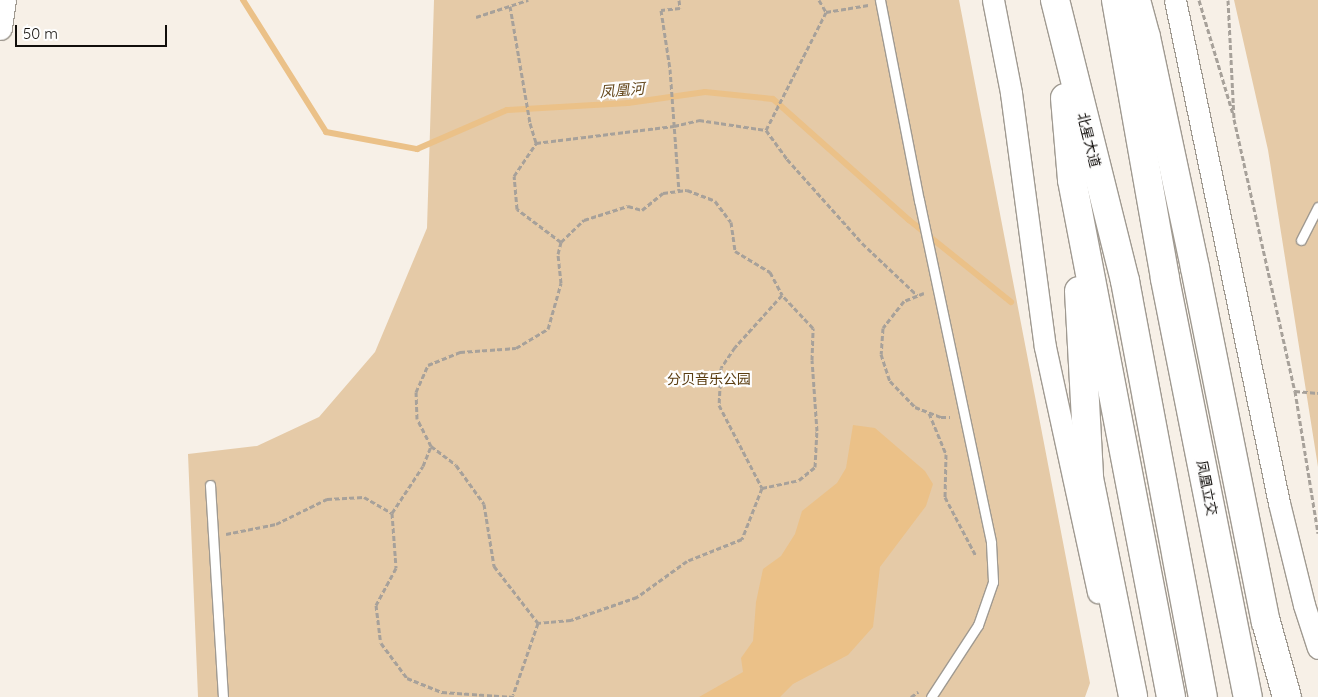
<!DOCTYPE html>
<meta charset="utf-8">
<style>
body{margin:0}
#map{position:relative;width:1318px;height:697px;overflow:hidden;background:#f7f0e7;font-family:Quicksand,"Noto Sans SC",sans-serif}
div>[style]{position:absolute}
.green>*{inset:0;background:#e5caa7}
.water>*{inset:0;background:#ebc188}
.stream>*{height:6px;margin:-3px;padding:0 3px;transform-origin:3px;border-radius:3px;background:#ebc188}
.path>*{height:3px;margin-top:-1.5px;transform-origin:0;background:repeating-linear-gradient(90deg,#a7a19a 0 5px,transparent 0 7.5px)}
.roads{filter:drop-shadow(1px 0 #a09a91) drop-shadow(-1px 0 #a09a91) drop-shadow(0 1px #a09a91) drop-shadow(0 -1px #a09a91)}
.service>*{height:9px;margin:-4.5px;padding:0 4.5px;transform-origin:4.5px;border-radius:4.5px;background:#fff}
.tertiary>*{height:21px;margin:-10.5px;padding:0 10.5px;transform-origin:10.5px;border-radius:10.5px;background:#fff}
.secondary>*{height:24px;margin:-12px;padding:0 12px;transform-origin:12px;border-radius:12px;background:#fff}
.trunk>*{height:28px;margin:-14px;padding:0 14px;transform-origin:14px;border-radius:14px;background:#fff}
span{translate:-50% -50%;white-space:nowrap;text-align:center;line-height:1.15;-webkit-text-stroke:4.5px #fefefe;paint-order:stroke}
.street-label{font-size:14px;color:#110e0b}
.park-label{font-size:14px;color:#5a3d11}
.water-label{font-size:15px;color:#66491e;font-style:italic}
.scale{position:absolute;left:15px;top:25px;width:152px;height:22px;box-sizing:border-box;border:2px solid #110e0b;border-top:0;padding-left:6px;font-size:15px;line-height:18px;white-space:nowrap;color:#110e0b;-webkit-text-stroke:4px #fefefe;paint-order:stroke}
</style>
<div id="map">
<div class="green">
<div style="clip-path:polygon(434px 0,959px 0,1090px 683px,1085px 697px,198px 697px,188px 454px,257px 446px,319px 417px,375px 352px,427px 228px)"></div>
<div style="clip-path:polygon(1234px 0,1318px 0,1318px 467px,1268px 150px)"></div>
</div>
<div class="water">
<div style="clip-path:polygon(853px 425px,875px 428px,925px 471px,933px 484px,926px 506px,880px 567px,873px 627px,848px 655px,793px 684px,780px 697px,699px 697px,743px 672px,741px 658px,753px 641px,756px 602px,763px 569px,781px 556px,795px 534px,802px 511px,837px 483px,846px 468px)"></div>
</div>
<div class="stream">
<div style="left:243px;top:0;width:156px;rotate:57.8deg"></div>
<div style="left:326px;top:132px;width:93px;rotate:10.6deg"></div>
<div style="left:417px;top:149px;width:98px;rotate:-23.4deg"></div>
<div style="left:507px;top:110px;width:121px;rotate:-3.3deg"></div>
<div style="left:628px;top:103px;width:78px;rotate:-8.1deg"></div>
<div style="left:705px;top:92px;width:68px;rotate:5.9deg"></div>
<div style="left:773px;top:99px;width:182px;rotate:41.7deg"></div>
<div style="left:909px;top:220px;width:131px;rotate:38.8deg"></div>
</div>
<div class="path">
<div style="left:679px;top:0;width:8px;rotate:83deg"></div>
<div style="left:680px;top:8px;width:19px;rotate:174deg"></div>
<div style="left:661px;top:10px;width:60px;rotate:81.3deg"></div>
<div style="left:670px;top:69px;width:122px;rotate:85.8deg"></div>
<div style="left:819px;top:0;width:14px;rotate:60deg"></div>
<div style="left:826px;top:12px;width:43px;rotate:-9.5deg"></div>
<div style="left:1199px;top:0;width:119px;rotate:73.4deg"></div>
<div style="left:1228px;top:0;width:119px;rotate:87.1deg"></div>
<div style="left:1234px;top:119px;width:279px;rotate:77.4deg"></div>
<div style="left:1295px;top:391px;width:144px;rotate:80.8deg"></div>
<div style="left:510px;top:6px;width:119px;rotate:80.3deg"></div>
<div style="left:530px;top:123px;width:21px;rotate:73deg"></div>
<div style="left:476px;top:17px;width:55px;rotate:-18.1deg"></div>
<div style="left:766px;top:130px;width:132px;rotate:-63deg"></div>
<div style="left:561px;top:242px;width:55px;rotate:-143.1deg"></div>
<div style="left:517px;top:209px;width:33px;rotate:-95deg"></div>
<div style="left:514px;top:176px;width:40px;rotate:-56deg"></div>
<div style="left:536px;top:143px;width:139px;rotate:-7deg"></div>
<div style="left:674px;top:126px;width:26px;rotate:-13deg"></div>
<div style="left:699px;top:120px;width:68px;rotate:8.5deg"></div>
<div style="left:766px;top:130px;width:36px;rotate:54deg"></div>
<div style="left:787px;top:159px;width:113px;rotate:48.2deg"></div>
<div style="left:862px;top:243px;width:76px;rotate:43.4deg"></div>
<div style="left:924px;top:293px;width:22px;rotate:158deg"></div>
<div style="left:904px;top:301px;width:34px;rotate:128deg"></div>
<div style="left:883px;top:328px;width:26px;rotate:94deg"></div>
<div style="left:881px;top:354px;width:28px;rotate:72deg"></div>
<div style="left:890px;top:381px;width:36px;rotate:46deg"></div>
<div style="left:915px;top:407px;width:28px;rotate:21deg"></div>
<div style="left:941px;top:417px;width:9px"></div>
<div style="left:1295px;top:391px;width:23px;rotate:5deg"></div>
<div style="left:929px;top:413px;width:44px;rotate:67.5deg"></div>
<div style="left:946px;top:454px;width:43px;rotate:91.3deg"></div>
<div style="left:945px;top:497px;width:67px;rotate:62.3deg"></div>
<div style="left:431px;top:446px;width:31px;rotate:37deg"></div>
<div style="left:456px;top:465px;width:48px;rotate:54.3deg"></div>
<div style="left:484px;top:504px;width:63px;rotate:80.8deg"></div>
<div style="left:494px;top:566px;width:72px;rotate:52.3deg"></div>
<div style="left:762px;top:488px;width:38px;rotate:-12deg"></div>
<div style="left:799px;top:480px;width:21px;rotate:-39deg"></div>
<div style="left:815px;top:467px;width:36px;rotate:-87deg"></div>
<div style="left:817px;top:431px;width:71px;rotate:-94deg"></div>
<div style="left:812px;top:360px;width:32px;rotate:-88deg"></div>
<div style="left:813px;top:328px;width:45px;rotate:-133.2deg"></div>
<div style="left:392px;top:513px;width:56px;rotate:-56.6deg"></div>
<div style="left:423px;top:466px;width:22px;rotate:-68deg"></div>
<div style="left:431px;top:446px;width:30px;rotate:-117deg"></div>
<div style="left:417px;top:419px;width:27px;rotate:-92deg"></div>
<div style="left:416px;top:392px;width:30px;rotate:-66deg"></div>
<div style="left:428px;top:365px;width:35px;rotate:-22deg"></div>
<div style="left:460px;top:352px;width:56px;rotate:-4.1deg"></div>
<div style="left:516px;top:348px;width:37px;rotate:-31deg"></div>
<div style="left:548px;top:329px;width:48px;rotate:-74.2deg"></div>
<div style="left:561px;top:283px;width:29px;rotate:-96deg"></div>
<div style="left:558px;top:254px;width:12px;rotate:-76deg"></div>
<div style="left:561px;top:242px;width:32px;rotate:-44deg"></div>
<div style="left:584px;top:220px;width:46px;rotate:-17.7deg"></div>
<div style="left:628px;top:206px;width:15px;rotate:16deg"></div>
<div style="left:642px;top:210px;width:27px;rotate:-39deg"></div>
<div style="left:663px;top:193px;width:24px;rotate:-7deg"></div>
<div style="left:687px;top:190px;width:30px;rotate:21deg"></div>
<div style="left:715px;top:201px;width:26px;rotate:53deg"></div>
<div style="left:731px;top:222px;width:29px;rotate:82deg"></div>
<div style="left:735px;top:251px;width:41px;rotate:31deg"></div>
<div style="left:770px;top:272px;width:26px;rotate:62deg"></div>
<div style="left:782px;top:295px;width:70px;rotate:132.1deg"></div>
<div style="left:735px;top:347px;width:25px;rotate:124deg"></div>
<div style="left:721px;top:368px;width:37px;rotate:93deg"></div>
<div style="left:719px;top:405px;width:93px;rotate:62.6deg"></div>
<div style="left:762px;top:488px;width:55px;rotate:111.4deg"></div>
<div style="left:742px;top:539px;width:59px;rotate:158.2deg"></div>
<div style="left:687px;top:561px;width:62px;rotate:144.2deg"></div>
<div style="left:637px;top:597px;width:70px;rotate:160.8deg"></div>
<div style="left:571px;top:620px;width:33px;rotate:175deg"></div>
<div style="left:538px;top:623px;width:76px;rotate:109.1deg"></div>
<div style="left:226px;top:534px;width:51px;rotate:-11.3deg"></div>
<div style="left:276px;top:524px;width:57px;rotate:-26.1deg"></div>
<div style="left:327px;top:499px;width:37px;rotate:-3deg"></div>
<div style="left:364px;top:497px;width:32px;rotate:30deg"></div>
<div style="left:392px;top:513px;width:55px;rotate:85.8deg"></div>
<div style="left:396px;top:568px;width:42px;rotate:118.4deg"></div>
<div style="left:376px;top:605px;width:38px;rotate:83deg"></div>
<div style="left:381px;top:643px;width:44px;rotate:53.4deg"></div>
<div style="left:407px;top:678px;width:38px;rotate:22deg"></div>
<div style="left:442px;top:692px;width:72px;rotate:4deg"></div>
<div style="left:911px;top:697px;width:9px;rotate:-36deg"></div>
</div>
<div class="roads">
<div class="service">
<div style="left:880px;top:0;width:204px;rotate:79deg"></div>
<div style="left:919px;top:200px;width:350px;rotate:78.1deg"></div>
<div style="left:991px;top:543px;width:39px;rotate:87deg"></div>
<div style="left:993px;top:582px;width:46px;rotate:109.2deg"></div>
<div style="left:978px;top:625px;width:86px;rotate:123.1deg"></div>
<div style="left:1301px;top:240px;width:37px;rotate:-63deg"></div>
<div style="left:210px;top:485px;width:212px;rotate:86.5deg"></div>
</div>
<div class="tertiary">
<div style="left:993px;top:0;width:95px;rotate:79deg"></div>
<div style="left:1011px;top:93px;width:256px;rotate:82.4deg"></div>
<div style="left:1045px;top:347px;width:251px;rotate:77.8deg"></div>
<div style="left:1175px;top:0;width:514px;rotate:78.32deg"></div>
<div style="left:1279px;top:503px;width:105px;rotate:76.2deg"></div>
<div style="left:1304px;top:605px;width:45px;rotate:72deg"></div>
</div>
<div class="secondary">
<div style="left:0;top:28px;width:28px;rotate:-82deg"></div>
</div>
<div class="trunk">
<div style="left:1055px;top:0;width:290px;rotate:76deg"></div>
<div style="left:1125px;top:281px;width:423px;rotate:79.4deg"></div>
<div style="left:1116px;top:0;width:283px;rotate:80deg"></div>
<div style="left:1165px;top:279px;width:426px;rotate:78.8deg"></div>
<div style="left:1136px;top:0;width:38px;rotate:75deg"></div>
<div style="left:1146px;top:37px;width:236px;rotate:78deg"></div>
<div style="left:1195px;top:268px;width:361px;rotate:78.7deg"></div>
<div style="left:1266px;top:622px;width:78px;rotate:74.4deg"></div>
<div style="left:1065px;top:98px;width:82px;rotate:85.1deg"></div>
<div style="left:1072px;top:180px;width:526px;rotate:79.16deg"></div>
<div style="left:1079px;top:291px;width:187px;rotate:86.9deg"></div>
<div style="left:1089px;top:478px;width:223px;rotate:78.6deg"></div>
</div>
</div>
<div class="street-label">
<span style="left:1089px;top:140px;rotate:76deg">北星大道</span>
<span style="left:1207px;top:488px;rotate:79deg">凤凰立交</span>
</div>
<div class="park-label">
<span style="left:709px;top:379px">分贝音乐公园</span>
</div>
<div class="water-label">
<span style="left:622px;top:90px;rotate:-5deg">凤凰河</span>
</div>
<div class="scale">50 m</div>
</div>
